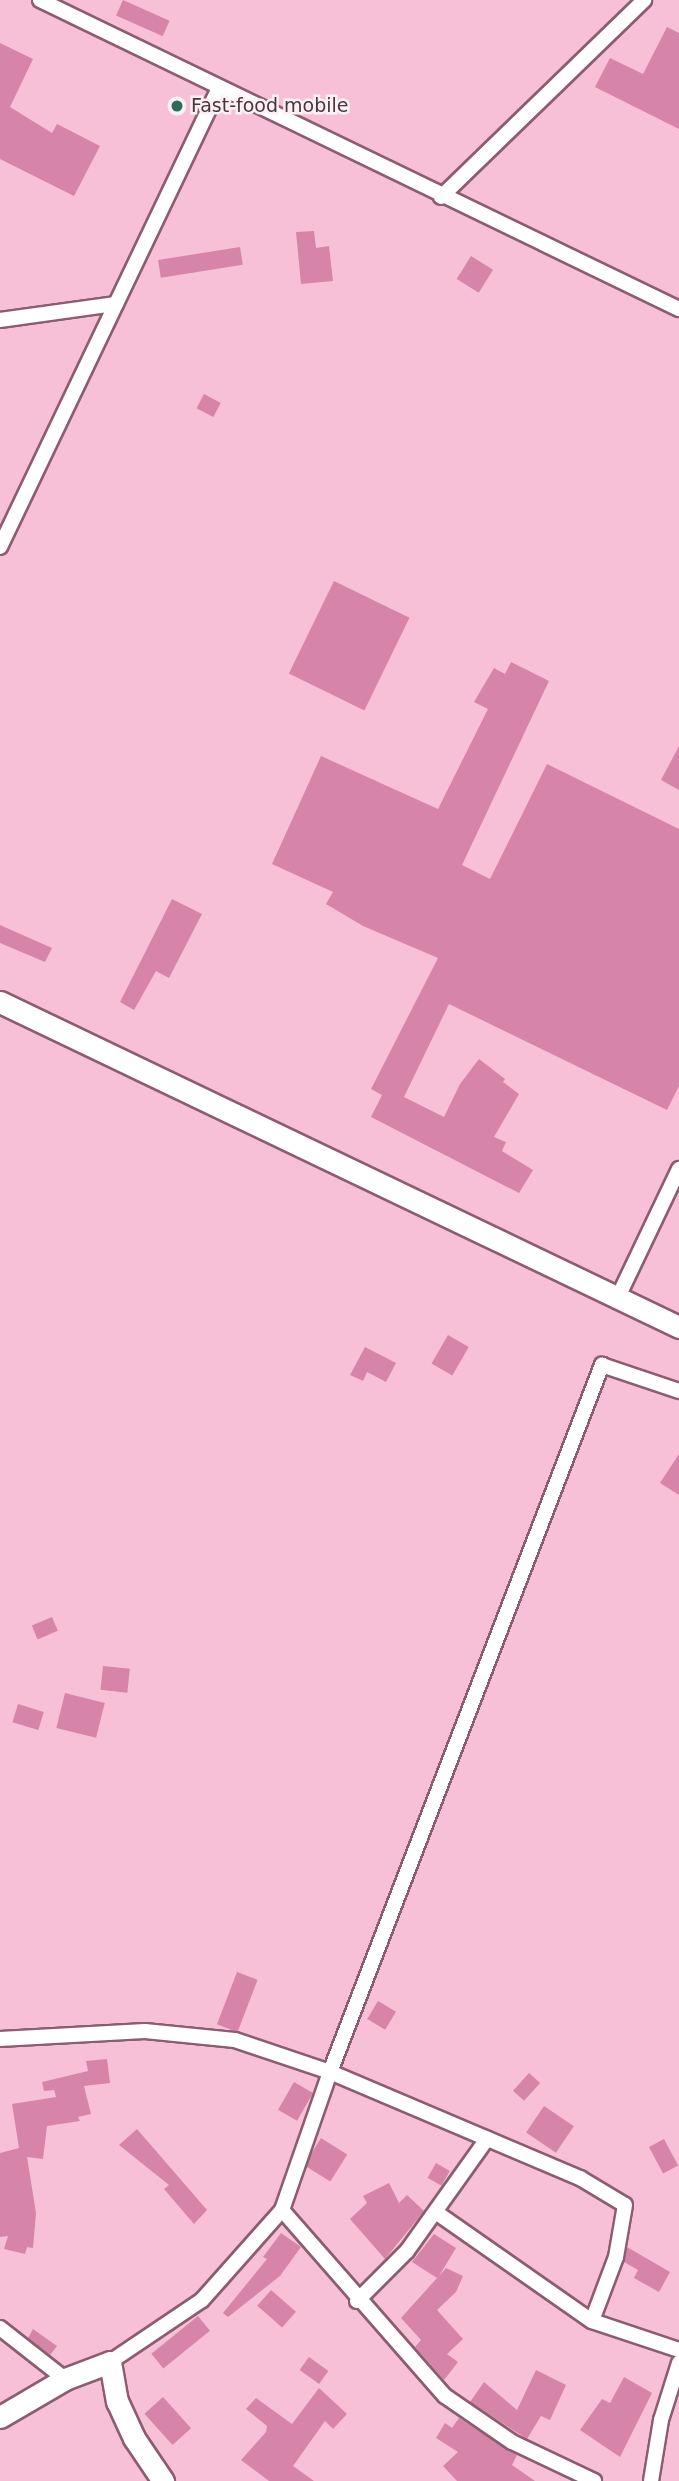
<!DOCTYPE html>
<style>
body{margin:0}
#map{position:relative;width:679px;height:2481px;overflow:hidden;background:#f8c0d7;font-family:"DejaVu Sans",sans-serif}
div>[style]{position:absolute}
.building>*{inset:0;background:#d685a9;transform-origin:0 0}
.roads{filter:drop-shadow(2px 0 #8c5c71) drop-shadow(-2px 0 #8c5c71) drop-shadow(0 2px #8c5c71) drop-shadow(0 -2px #8c5c71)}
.street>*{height:14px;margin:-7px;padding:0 7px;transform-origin:7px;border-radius:7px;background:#fff}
.secondary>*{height:21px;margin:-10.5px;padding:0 10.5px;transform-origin:10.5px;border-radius:10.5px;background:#fff}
.dots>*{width:19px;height:19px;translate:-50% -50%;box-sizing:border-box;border:4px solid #fbf0f4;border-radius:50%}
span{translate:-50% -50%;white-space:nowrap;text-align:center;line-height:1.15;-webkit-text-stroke:5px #fbf0f4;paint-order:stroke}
.poi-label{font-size:19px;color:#4a343d}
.left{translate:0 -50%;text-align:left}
</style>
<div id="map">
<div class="building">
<div style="left:123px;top:0;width:51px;height:17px;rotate:24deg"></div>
<div style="clip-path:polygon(667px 27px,679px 33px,679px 129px,595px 87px,610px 58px,643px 74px)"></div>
<div style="clip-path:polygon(0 43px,33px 59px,10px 107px,52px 133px,57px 124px,100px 146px,74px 196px,0 159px)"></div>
<div style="clip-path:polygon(314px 231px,316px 248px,329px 246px,333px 281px,301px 284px,296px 232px)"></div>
<div style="left:240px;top:247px;width:18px;height:83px;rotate:81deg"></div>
<div style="left:471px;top:256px;width:26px;height:27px;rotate:32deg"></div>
<div style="left:204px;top:394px;width:19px;height:16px;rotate:28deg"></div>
<div style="left:334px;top:581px;width:84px;height:103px;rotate:26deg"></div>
<div style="clip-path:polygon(511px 662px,549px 681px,462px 865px,490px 879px,547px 764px,679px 829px,679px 1086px,667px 1110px,449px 1004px,404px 1097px,444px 1117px,460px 1084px,479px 1059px,505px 1079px,503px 1082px,519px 1094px,494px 1137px,506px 1142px,502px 1151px,533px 1170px,519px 1193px,371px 1117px,382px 1095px,371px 1089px,438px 958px,363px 926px,326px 904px,333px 892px,272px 864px,321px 756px,438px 809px,488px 709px,474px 702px,494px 668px,505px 674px)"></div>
<div style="clip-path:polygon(679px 746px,679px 790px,661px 780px)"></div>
<div style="clip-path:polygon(172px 899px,202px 914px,169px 978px,156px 971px,134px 1010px,120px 1002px)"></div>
<div style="clip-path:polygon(0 925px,52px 948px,45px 962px,0 943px)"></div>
<div style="left:448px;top:1335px;width:24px;height:33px;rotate:30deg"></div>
<div style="clip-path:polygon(365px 1347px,396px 1363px,386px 1382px,367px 1372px,363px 1381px,350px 1375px)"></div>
<div style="clip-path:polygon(679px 1454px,679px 1495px,660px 1483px)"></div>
<div style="left:52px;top:1617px;width:15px;height:22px;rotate:67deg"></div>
<div style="left:103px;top:1666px;width:27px;height:24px;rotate:6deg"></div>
<div style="left:65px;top:1693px;width:41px;height:36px;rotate:14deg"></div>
<div style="left:18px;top:1704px;width:27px;height:19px;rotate:17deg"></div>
<div style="left:237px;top:1972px;width:22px;height:56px;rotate:21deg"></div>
<div style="left:378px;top:2001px;width:21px;height:21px;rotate:31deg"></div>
<div style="clip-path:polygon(107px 2059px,110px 2083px,84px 2086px,91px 2114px,78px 2117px,80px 2121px,47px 2126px,43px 2159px,27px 2157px,36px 2213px,33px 2248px,27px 2247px,25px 2254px,4px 2249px,8px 2236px,0 2237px,0 2153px,19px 2148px,12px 2104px,56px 2097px,54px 2090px,44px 2091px,42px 2082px,88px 2071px,86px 2061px)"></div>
<div style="left:529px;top:2073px;width:15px;height:24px;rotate:42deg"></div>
<div style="left:294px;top:2082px;width:22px;height:32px;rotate:30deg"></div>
<div style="left:544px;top:2106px;width:36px;height:32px;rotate:34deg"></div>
<div style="clip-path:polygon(137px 2129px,207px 2210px,194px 2224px,164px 2189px,169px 2185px,119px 2145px)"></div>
<div style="left:321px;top:2138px;width:31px;height:32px;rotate:32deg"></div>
<div style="left:664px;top:2139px;width:30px;height:17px;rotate:62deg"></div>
<div style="left:436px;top:2163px;width:16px;height:17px;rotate:30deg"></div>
<div style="clip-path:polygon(389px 2183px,399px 2203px,407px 2195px,424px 2211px,385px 2259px,350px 2219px,367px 2203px,363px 2196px)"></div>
<div style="clip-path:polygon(281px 2233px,301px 2247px,280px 2276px,228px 2317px,223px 2313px,267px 2259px,263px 2257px)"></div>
<div style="clip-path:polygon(434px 2234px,456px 2248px,439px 2276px,446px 2268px,463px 2276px,456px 2292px,437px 2310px,463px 2339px,447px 2354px,458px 2362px,444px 2380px,415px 2347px,421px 2340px,401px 2318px,437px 2278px,412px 2262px)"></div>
<div style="clip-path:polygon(627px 2247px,670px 2272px,659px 2292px,634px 2278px,638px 2270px,624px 2262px)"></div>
<div style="left:271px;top:2290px;width:33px;height:21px;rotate:41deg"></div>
<div style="left:198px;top:2316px;width:19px;height:60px;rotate:51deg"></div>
<div style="clip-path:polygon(33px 2329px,57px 2346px,50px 2355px,28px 2338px)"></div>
<div style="left:309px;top:2357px;width:24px;height:16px;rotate:36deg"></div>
<div style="clip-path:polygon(536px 2370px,566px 2385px,550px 2420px,541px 2416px,527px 2439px,470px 2402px,484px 2382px,517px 2410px)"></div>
<div style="clip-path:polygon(624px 2377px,652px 2393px,620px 2457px,580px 2430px,602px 2399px,610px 2403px)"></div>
<div style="clip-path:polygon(319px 2388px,347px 2414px,333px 2429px,325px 2421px,293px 2466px,314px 2481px,269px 2481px,241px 2460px,266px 2432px,267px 2426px,246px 2409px,256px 2398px,292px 2424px)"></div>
<div style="left:163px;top:2397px;width:42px;height:25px;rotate:48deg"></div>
<div style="clip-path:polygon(459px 2418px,517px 2455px,512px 2465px,535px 2481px,457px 2481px,443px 2466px,458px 2452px,436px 2438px,445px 2423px,452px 2428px)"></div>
</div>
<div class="roads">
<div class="street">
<div style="left:40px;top:0;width:710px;rotate:25.81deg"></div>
<div style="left:441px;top:197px;width:283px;rotate:-44.1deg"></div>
<div style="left:0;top:320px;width:117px;rotate:-7.9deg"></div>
<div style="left:0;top:547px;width:509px;rotate:-64.49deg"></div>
<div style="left:618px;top:1297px;width:142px;rotate:-64.5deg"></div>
<div style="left:0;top:2039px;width:145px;rotate:-3.2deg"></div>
<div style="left:145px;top:2031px;width:90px;rotate:5.7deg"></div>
<div style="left:235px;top:2040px;width:100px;rotate:18.6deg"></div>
<div style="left:330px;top:2072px;width:272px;rotate:23deg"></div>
<div style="left:580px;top:2178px;width:52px;rotate:31deg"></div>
<div style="left:625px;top:2205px;width:53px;rotate:99.8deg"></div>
<div style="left:616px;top:2257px;width:68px;rotate:110.6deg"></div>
<div style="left:592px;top:2321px;width:92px;rotate:18.4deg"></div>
<div style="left:282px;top:2210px;width:247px;rotate:48.8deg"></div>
<div style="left:445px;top:2396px;width:81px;rotate:34.5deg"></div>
<div style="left:512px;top:2442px;width:91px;rotate:25.4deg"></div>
<div style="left:437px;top:2213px;width:189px;rotate:34.9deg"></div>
<div style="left:357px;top:2301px;width:71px;rotate:-45deg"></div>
<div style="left:407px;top:2251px;width:138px;rotate:-54.5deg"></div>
<div style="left:0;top:2328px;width:83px;rotate:38.1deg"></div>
<div style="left:110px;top:2362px;width:111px;rotate:-34deg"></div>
<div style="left:202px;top:2300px;width:120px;rotate:-48.4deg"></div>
<div style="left:282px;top:2210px;width:146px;rotate:-70.8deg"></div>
<div style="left:330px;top:2072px;width:758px;rotate:-68.96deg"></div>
<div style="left:602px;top:1365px;width:81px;rotate:18.7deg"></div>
<div style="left:651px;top:2481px;width:62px;rotate:-80.7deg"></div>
<div style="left:661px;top:2420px;width:60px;rotate:-72.5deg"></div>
</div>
<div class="secondary">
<div style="left:0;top:1002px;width:753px;rotate:25.58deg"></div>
<div style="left:0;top:2417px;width:75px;rotate:-30.3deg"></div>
<div style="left:65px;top:2379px;width:48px;rotate:-20.7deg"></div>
<div style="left:110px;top:2362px;width:40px;rotate:80deg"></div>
<div style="left:117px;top:2401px;width:41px;rotate:65.3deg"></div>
<div style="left:134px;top:2438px;width:52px;rotate:56deg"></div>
</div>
</div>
<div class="dots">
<div style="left:177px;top:106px;background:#2c6c5a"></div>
</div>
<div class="poi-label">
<span class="left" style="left:191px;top:106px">Fast-food mobile</span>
</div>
</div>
